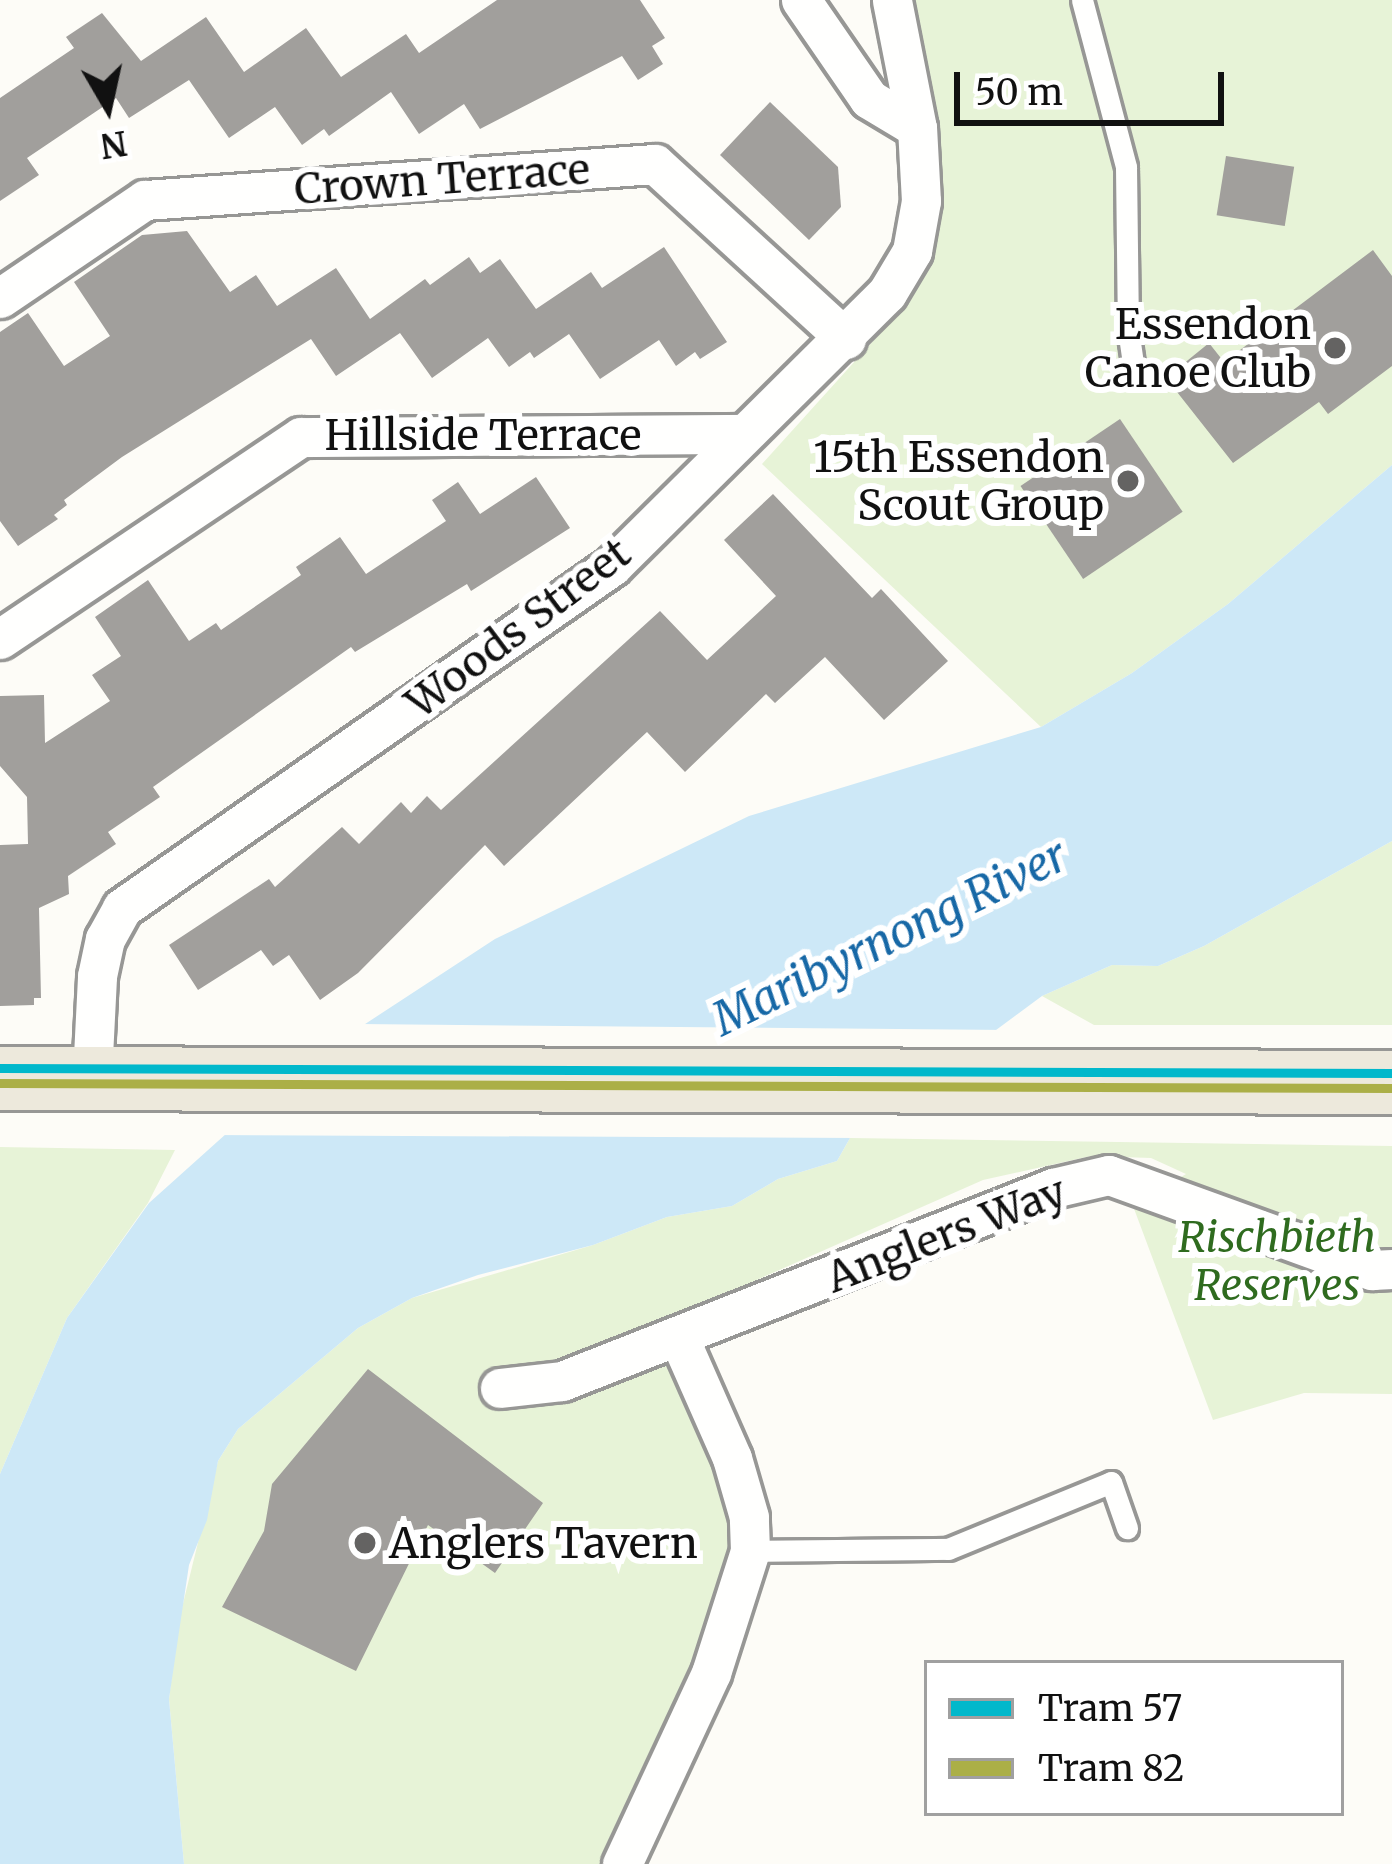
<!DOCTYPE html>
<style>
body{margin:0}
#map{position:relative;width:1392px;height:1864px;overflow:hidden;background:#fdfcf7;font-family:Merriweather,serif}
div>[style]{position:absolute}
.green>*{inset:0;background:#e7f3d7}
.water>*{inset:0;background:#cde8f7}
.pier>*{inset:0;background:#fdfcf7}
.building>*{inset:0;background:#a19f9c;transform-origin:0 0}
.roads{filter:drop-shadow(3px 0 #979795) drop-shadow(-3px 0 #979795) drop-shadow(0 3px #979795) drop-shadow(0 -3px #979795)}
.service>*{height:21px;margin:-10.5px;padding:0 10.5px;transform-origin:10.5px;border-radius:10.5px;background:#fffffe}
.minor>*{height:39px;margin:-19.5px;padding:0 19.5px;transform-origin:19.5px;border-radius:19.5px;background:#fffffe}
.primary>*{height:63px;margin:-31.5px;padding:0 31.5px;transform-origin:31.5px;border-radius:31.5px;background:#ede9dc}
.tram-1>*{height:9px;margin:-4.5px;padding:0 4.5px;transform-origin:4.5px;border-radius:4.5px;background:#01b8cb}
.tram-2>*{height:9px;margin:-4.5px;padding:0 4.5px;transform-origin:4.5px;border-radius:4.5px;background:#abaf47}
.dots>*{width:33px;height:33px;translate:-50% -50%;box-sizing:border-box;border:6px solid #fff;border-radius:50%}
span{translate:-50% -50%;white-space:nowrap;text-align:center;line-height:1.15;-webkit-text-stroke:12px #fff;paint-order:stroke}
.street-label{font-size:42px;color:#111}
.poi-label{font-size:42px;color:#111}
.right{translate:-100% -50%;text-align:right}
.left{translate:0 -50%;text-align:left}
.park-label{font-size:42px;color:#2f6b1f;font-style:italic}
.water-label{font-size:45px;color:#1768a6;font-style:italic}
.legend{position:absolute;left:924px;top:1660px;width:420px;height:156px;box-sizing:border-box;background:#fff;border:3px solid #a0a0a0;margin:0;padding:15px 21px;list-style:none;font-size:36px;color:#111}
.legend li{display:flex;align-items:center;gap:24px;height:60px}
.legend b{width:60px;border:3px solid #a0a0a0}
.north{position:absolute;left:48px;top:48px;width:120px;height:120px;-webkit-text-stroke:9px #fff;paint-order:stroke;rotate:171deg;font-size:33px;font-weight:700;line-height:48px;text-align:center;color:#111}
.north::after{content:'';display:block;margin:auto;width:42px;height:54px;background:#111;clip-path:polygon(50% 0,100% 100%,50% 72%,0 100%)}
.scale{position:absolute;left:954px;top:72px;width:270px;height:54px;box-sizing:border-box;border:6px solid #111;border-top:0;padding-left:15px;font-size:36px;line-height:42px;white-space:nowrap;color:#111;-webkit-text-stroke:9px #fff;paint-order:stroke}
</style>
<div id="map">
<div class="green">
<div style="clip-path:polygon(895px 0,1392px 0,1392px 465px,1228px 604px,1132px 673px,1041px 727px,762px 464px,912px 298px,926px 255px)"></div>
<div style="clip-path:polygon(1392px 841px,1392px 1025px,1094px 1025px,1042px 996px,1112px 965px,1158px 966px,1204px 946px)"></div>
<div style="clip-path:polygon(850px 1138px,1392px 1146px,1392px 1394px,1304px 1393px,1213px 1420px,1133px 1206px,1186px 1174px,1151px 1158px,1091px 1156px,983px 1180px,657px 1324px,730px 1497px,735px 1544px,718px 1612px,605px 1864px,184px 1864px,169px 1699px,178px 1624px,218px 1461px,238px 1429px,358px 1328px,412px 1298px,593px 1245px,667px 1217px,732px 1206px,778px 1179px,837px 1161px)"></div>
<div style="clip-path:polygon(0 1147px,175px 1150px,148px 1203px,67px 1318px,0 1474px)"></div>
</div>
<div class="water">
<div style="clip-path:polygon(1392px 465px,1392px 841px,1204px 946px,1158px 966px,1112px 965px,1042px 996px,850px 1138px,837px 1161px,778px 1179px,732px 1206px,667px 1217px,593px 1245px,478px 1275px,412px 1298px,358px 1328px,238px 1429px,218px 1461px,207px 1520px,189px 1565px,169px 1699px,184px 1864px,0 1864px,0 1474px,67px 1318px,149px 1203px,304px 1064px,495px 939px,749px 816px,1041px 727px,1132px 673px,1228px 604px)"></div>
</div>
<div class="pier">
<div style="clip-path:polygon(359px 1024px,1007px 1030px,860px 1138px,213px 1135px,301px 1059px)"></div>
</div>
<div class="building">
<div style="clip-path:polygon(497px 0,640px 0,665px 38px,652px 46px,663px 64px,638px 80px,622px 56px,480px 129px,464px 104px,419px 134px,391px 92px,329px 136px,324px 129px,302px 145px,275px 107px,229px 138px,189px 80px,129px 118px,116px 98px,27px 158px,39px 175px,0 201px,0 98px,74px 48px,66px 37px,102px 13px,141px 61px,206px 17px,244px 72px,306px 28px,341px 77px,406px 34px,419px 53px)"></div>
<div style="clip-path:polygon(770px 102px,838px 167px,841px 207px,809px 240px,720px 155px)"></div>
<div style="left:1226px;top:156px;width:69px;height:60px;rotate:9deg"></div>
<div style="clip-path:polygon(187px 231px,230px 292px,256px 275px,277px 306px,336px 268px,370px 319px,425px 279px,430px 285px,469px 257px,480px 273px,500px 259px,536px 309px,591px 272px,602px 288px,664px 247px,727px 342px,700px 359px,695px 352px,676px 366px,659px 340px,600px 379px,569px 334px,534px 358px,530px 352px,509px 367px,488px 338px,432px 378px,400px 333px,336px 376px,311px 339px,122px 457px,64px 500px,67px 505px,54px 515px,58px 519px,18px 546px,0 521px,0 332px,28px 313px,64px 366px,110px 336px,74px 282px,142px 235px)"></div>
<div style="clip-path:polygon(1373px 250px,1392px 276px,1392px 366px,1328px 414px,1319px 402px,1233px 463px,1166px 378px,1209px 343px,1224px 362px)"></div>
<div style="left:1120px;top:419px;width:112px;height:120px;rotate:56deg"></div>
<div style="clip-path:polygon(536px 477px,570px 528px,471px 591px,467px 584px,355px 652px,351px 647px,153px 787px,160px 797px,108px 832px,116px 844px,68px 876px,69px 894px,39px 908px,41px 998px,34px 998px,34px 1005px,0 1006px,0 845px,28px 844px,27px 797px,0 766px,0 696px,44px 695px,45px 743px,110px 701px,92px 675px,121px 656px,95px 617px,148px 580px,189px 641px,216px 623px,221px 630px,301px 575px,296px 567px,340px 537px,366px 574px,446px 521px,432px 500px,458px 482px,480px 514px)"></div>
<div style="clip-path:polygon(773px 494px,872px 598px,881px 589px,948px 661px,884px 720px,825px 657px,775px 703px,766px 694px,685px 772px,647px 732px,504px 866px,485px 845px,358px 973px,320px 1000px,289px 955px,273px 966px,261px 950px,198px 990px,169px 945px,269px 879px,275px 887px,342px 827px,359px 844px,401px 802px,411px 813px,427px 796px,441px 810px,660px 611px,707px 660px,776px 596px,724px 540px)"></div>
<div style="clip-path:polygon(368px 1369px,543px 1503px,495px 1573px,428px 1525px,356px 1671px,222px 1607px,264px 1531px,272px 1484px)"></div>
</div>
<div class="roads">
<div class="service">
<div style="left:1082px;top:0;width:173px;rotate:75.2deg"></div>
<div style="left:1126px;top:167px;width:162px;rotate:89.3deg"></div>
<div style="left:1128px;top:329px;width:41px;rotate:81.7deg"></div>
<div style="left:750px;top:1551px;width:198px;rotate:-0.6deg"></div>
<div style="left:948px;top:1549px;width:176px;rotate:-22.3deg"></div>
<div style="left:1111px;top:1482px;width:49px;rotate:70.8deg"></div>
</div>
<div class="minor">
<div style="left:801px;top:0;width:120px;rotate:55.5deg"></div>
<div style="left:869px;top:99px;width:56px;rotate:31.1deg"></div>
<div style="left:0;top:298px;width:175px;rotate:-34.1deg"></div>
<div style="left:145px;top:200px;width:511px;rotate:-4.04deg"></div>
<div style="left:655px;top:164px;width:259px;rotate:42.5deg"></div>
<div style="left:0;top:639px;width:362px;rotate:-33.9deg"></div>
<div style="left:301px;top:437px;width:440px;rotate:-0.4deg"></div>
<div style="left:92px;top:1076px;width:100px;rotate:-87.1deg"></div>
<div style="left:97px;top:976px;width:38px;rotate:-78deg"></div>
<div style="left:105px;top:939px;width:35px;rotate:-61deg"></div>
<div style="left:122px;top:908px;width:598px;rotate:-34.91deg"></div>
<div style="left:612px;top:566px;width:387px;rotate:-44.8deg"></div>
<div style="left:887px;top:293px;width:49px;rotate:-59.2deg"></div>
<div style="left:912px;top:251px;width:51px;rotate:-79.8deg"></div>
<div style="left:921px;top:201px;width:73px;rotate:-93.1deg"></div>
<div style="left:917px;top:128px;width:130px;rotate:-101.1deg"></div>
<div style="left:500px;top:1388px;width:62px;rotate:-6.4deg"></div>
<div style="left:562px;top:1381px;width:528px;rotate:-21.46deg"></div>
<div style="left:1053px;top:1188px;width:57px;rotate:-13.1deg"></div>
<div style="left:1109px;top:1175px;width:280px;rotate:19.9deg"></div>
<div style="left:1372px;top:1270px;width:20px;rotate:-3deg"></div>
<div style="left:622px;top:1864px;width:211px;rotate:-65deg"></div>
<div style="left:711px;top:1673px;width:128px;rotate:-72.3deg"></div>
<div style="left:750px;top:1551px;width:34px;rotate:-92deg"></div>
<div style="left:749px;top:1517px;width:61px;rotate:-106.1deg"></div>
<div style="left:732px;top:1458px;width:131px;rotate:-113.8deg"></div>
</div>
<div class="primary">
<div style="left:0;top:1078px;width:1392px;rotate:0.16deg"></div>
</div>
</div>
<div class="tram-1">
<div style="left:0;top:1068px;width:1392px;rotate:0.21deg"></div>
</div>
<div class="tram-2">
<div style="left:0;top:1083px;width:1392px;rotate:0.21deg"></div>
</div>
<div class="dots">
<div style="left:1335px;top:348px;background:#646362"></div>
<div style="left:1128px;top:481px;background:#646362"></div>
<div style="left:365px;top:1543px;background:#646362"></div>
</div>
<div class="street-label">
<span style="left:442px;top:179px;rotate:-4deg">Crown Terrace</span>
<span style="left:483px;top:435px">Hillside Terrace</span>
<span style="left:518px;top:628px;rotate:-37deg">Woods Street</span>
<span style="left:946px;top:1234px;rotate:-21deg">Anglers Way</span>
</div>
<div class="poi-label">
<span class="right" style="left:1311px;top:348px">Essendon<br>Canoe Club</span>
<span class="right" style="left:1104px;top:481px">15th Essendon<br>Scout Group</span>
<span class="left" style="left:389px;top:1543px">Anglers Tavern</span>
</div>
<div class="park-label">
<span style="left:1277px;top:1261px">Rischbieth<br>Reserves</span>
</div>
<div class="water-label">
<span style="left:890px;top:938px;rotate:-26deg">Maribyrnong River</span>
</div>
<ul class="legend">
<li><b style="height:15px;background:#01b8cb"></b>Tram 57</li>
<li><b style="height:15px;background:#abaf47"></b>Tram 82</li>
</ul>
<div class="north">N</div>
<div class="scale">50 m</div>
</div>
